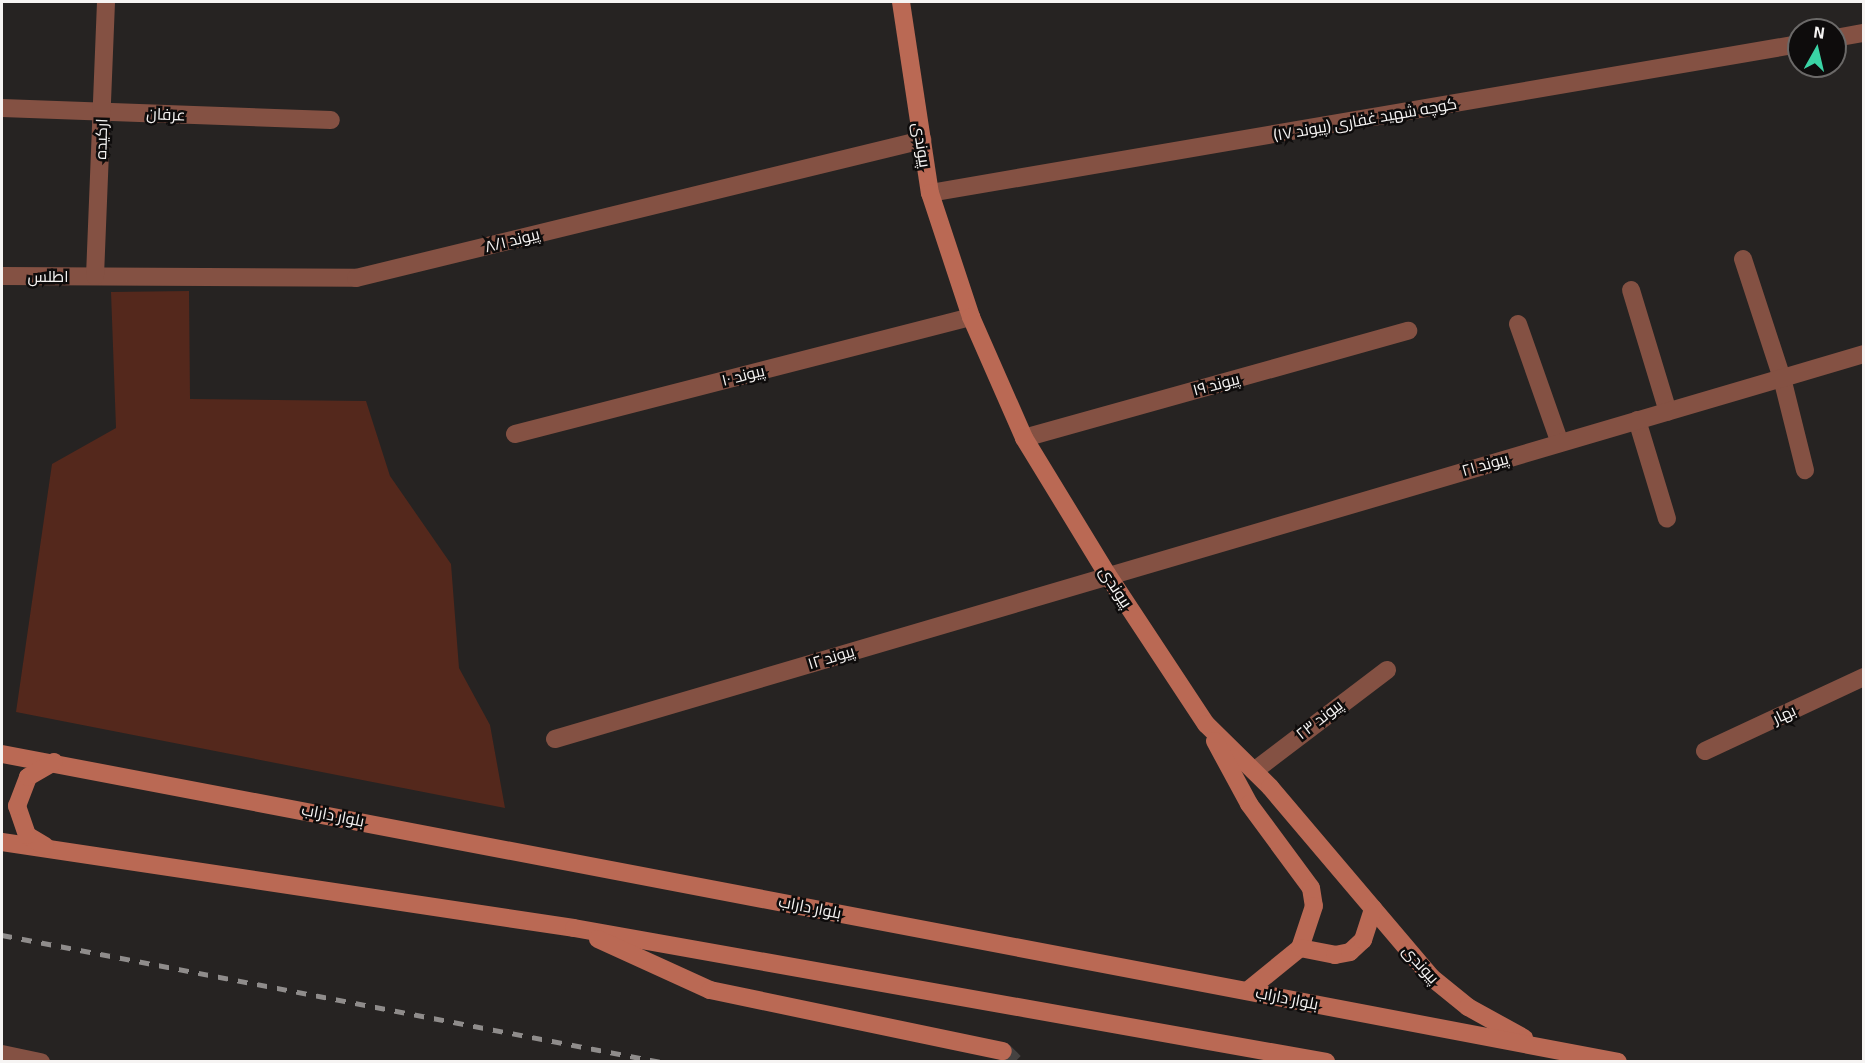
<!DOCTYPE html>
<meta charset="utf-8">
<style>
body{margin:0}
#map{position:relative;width:1865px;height:1063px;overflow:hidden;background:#262322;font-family:Georgia,Cairo,serif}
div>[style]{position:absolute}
.green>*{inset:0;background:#54281c}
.secondary-tunnel>*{height:18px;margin-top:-9px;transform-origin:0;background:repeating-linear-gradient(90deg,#454241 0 18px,transparent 0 27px)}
.street>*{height:18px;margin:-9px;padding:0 9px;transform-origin:9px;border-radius:9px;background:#845143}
.secondary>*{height:18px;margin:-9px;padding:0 9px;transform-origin:9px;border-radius:9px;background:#ba6954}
.rail>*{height:4.5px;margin-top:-2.25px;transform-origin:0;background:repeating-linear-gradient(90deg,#8f8c8b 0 10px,transparent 0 20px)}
span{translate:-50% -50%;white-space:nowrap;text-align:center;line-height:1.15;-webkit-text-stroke:5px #0e0c0c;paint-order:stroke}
.street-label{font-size:16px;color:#f6f4f3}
.frame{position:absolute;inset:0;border:3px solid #f6f4f3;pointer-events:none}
.north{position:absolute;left:1787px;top:18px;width:60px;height:60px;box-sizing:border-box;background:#0e0c0c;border:2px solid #6b6968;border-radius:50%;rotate:8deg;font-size:16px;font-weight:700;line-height:24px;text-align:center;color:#f6f4f3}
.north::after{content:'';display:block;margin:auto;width:21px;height:27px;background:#3ad4a5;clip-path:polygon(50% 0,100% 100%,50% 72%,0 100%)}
</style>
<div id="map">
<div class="green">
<div style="clip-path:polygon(189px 291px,190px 399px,366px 401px,390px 476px,451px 564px,459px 668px,490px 725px,505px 808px,16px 712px,52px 464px,116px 428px,111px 292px)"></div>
</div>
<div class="secondary-tunnel">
<div style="left:1003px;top:1051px;width:16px;rotate:45deg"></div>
</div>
<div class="street">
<div style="left:1835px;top:38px;width:29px;rotate:-10deg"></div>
<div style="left:2px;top:108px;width:329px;rotate:2.1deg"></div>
<div style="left:930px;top:193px;width:882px;rotate:-9.73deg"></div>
<div style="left:1743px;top:259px;width:125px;rotate:71.9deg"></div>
<div style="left:1782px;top:378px;width:95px;rotate:76deg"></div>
<div style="left:2px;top:276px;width:354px;rotate:0.3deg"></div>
<div style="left:356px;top:278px;width:583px;rotate:-13.7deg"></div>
<div style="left:95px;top:276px;width:274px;rotate:-87.7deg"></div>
<div style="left:1631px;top:290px;width:127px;rotate:73.1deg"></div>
<div style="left:1518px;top:324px;width:126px;rotate:70.6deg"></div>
<div style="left:1637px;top:420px;width:103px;rotate:73.1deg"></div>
<div style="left:515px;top:434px;width:471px;rotate:-14.4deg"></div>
<div style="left:1024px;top:438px;width:399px;rotate:-15.6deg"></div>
<div style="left:555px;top:739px;width:1364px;rotate:-16.39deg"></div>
<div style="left:1705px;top:751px;width:175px;rotate:-25deg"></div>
<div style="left:1254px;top:771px;width:167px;rotate:-37.2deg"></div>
<div style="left:2px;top:1054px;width:40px;rotate:12deg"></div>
</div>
<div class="secondary">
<div style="left:901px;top:2px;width:193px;rotate:81.4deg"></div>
<div style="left:930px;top:193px;width:131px;rotate:71.7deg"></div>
<div style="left:971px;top:317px;width:132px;rotate:66.3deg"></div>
<div style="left:1024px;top:438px;width:159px;rotate:58.6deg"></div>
<div style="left:1107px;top:574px;width:180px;rotate:56.6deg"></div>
<div style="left:1206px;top:724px;width:90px;rotate:44.5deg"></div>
<div style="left:1270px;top:787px;width:249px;rotate:49.7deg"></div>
<div style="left:1431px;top:977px;width:48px;rotate:39deg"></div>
<div style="left:1468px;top:1007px;width:64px;rotate:29deg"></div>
<div style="left:1215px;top:741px;width:72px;rotate:61.6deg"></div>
<div style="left:1249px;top:804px;width:104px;rotate:53.6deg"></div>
<div style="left:1311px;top:888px;width:18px;rotate:81deg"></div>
<div style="left:1314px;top:906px;width:44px;rotate:108.4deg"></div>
<div style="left:1300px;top:948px;width:68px;rotate:140.9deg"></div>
<div style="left:2px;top:754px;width:1645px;rotate:10.79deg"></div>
<div style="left:2px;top:842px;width:578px;rotate:8.55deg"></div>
<div style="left:574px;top:928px;width:764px;rotate:10.1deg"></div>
<div style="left:45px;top:846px;width:21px;rotate:-149deg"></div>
<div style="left:27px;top:835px;width:31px;rotate:-109deg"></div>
<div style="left:17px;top:806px;width:31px;rotate:-69deg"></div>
<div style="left:28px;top:777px;width:30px;rotate:-30deg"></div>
<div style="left:598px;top:939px;width:123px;rotate:24.5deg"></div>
<div style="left:710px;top:990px;width:299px;rotate:11.8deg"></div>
<div style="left:1300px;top:948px;width:36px;rotate:11deg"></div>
<div style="left:1335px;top:955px;width:15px;rotate:-11deg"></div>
<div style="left:1350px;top:952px;width:18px;rotate:-43deg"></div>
<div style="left:1363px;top:940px;width:33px;rotate:-72deg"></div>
</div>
<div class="rail">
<div style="left:2px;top:935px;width:671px;rotate:10.91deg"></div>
</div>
<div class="street-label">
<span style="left:166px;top:114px;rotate:2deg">عرفان</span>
<span style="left:1365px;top:119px;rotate:-10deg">کوچه شهید غفاری (پیوند ۱۷)</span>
<span style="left:101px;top:139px;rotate:-88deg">ارکیده</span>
<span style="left:922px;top:145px;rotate:81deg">پیوندی</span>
<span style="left:512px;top:240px;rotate:-14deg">پیوند ۸/۱</span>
<span style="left:48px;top:276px">اطلس</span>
<span style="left:743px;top:375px;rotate:-14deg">پیوند ۱۰</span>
<span style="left:1216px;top:384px;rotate:-15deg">پیوند ۱۹</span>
<span style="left:1485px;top:464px;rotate:-16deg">پیوند ۲۱</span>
<span style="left:1116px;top:587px;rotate:57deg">پیوندی</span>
<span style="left:831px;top:657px;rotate:-17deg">پیوند ۱۲</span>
<span style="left:1784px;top:714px;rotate:-25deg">بهار</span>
<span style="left:1319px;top:719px;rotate:-38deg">پیوند ۲۳</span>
<span style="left:333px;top:815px;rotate:11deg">بلوار داراب</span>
<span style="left:810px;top:907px;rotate:11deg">بلوار داراب</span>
<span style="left:1421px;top:964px;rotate:48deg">پیوندی</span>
<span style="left:1287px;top:998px;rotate:11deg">بلوار داراب</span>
</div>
<div class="frame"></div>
<div class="north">N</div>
</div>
